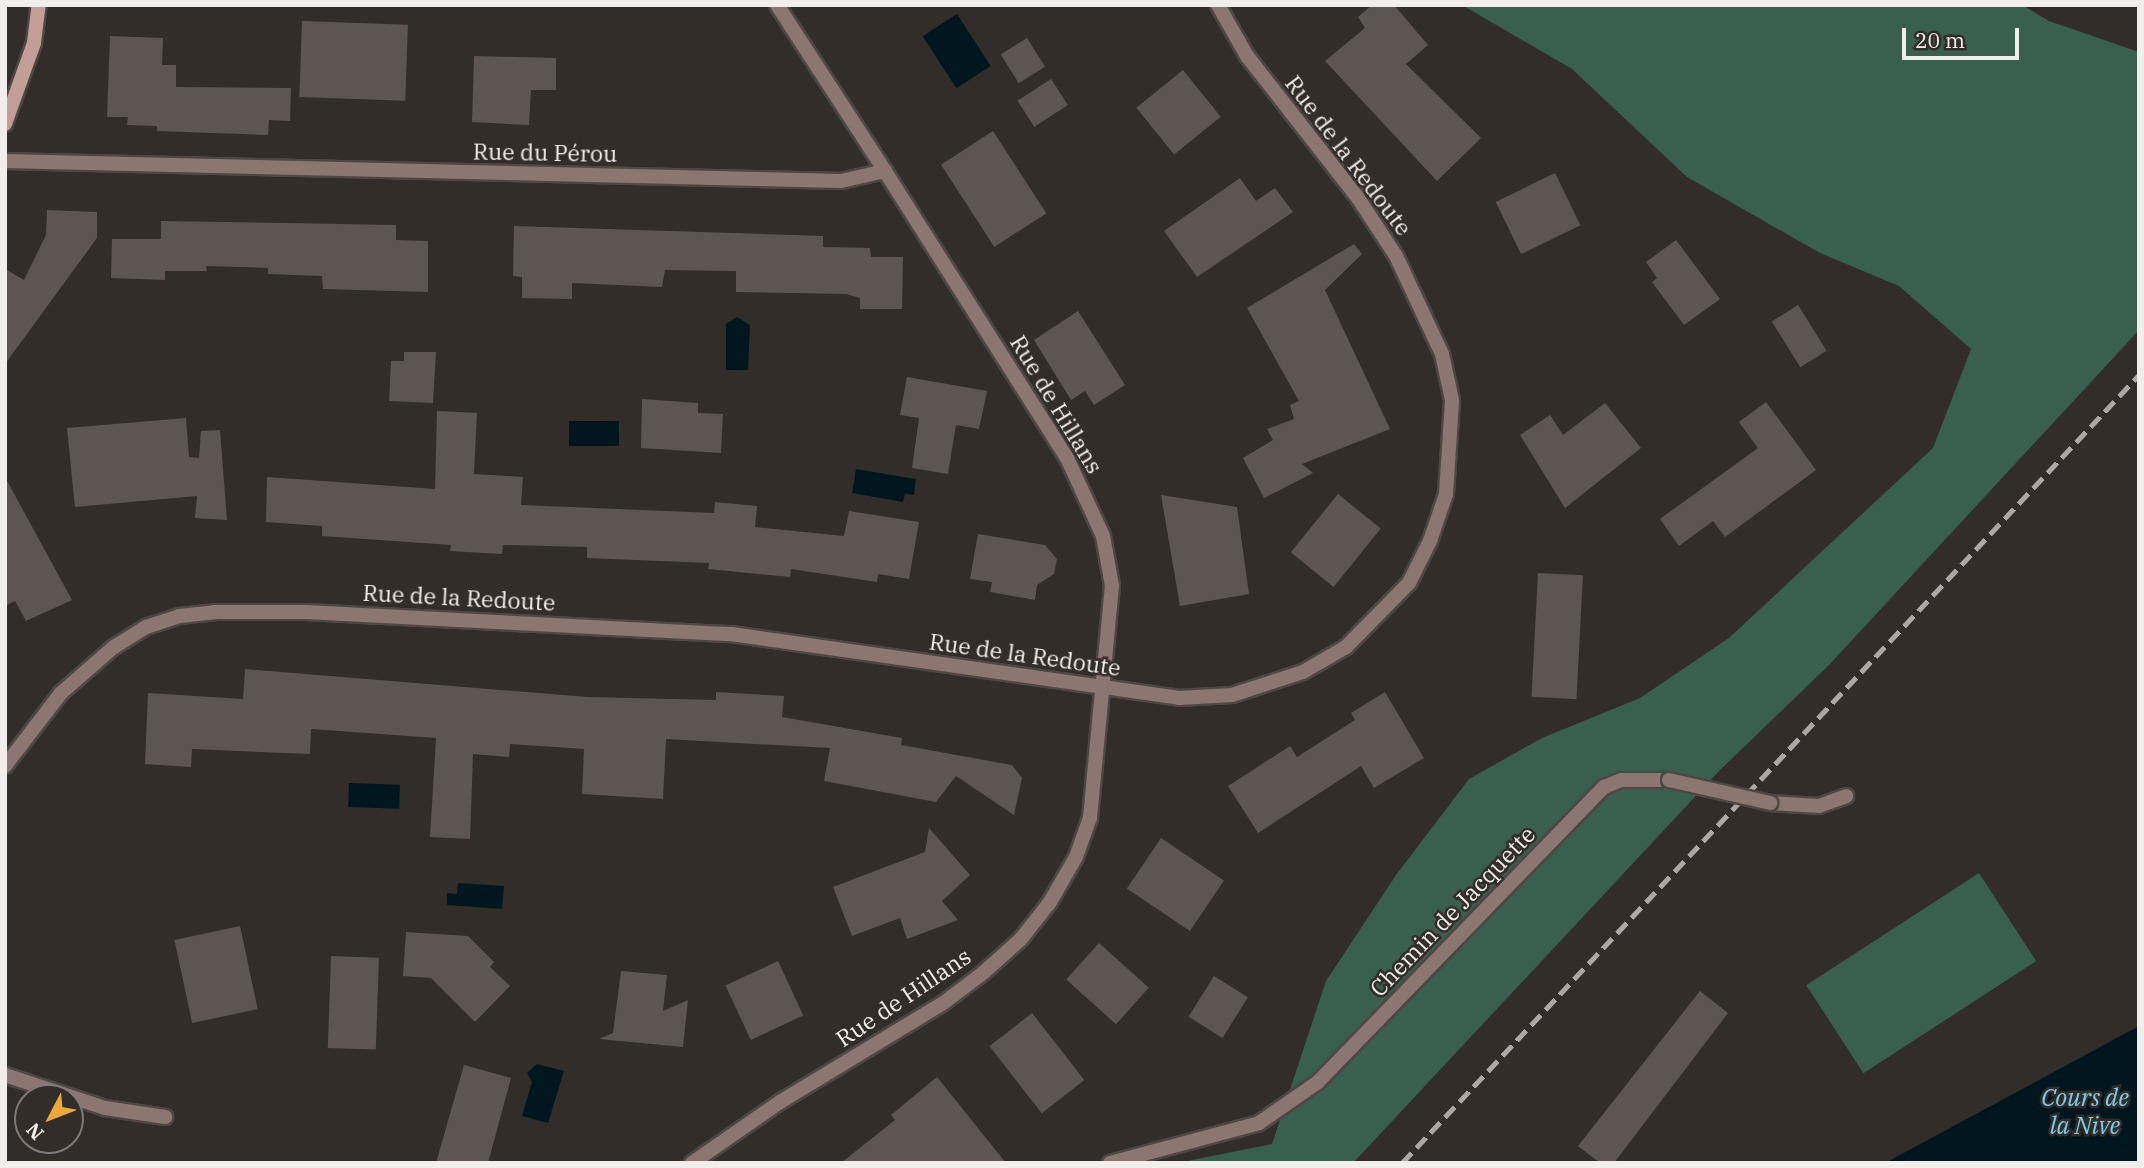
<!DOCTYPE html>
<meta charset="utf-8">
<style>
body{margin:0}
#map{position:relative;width:2144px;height:1168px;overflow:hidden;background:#332d29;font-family:"IBM Plex Serif",serif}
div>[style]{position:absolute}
.green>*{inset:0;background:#395f4f;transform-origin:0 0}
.water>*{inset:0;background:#00161f;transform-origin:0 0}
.building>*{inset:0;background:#5c5551;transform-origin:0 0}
.roads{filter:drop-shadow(2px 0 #4e4844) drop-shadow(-2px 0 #4e4844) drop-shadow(0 2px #4e4844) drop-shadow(0 -2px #4e4844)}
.street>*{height:14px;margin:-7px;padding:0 7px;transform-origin:7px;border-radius:7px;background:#8c7672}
.secondary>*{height:14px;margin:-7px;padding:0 7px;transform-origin:7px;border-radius:7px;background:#c29e97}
.rail>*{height:5px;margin-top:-2.5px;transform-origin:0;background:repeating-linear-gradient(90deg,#ada8a5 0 14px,transparent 0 21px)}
.bridges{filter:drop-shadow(2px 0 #4e4844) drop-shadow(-2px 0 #4e4844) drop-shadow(0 2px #4e4844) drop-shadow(0 -2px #4e4844)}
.street-bridge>*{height:14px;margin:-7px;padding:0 7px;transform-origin:7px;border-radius:7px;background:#8c7672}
span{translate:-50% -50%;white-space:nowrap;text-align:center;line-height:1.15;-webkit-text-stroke:5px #332d29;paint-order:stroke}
.street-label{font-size:23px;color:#f2eeeb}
.water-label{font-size:24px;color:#7acfef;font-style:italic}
.frame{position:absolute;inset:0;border:7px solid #f2eeeb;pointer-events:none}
.north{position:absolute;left:14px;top:1084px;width:70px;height:70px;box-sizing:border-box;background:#332d29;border:2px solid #7f7a77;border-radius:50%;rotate:228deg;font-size:19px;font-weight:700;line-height:28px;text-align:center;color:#f2eeeb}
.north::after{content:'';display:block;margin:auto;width:24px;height:32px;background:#eca93a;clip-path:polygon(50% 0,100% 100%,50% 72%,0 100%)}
.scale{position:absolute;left:1902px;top:28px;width:117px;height:32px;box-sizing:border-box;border:4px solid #f2eeeb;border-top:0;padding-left:9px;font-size:21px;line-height:24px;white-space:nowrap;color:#f2eeeb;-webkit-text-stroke:5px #332d29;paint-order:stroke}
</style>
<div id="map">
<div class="green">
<div style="clip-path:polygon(1462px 5px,2022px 5px,2049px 21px,2139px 52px,2139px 330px,1829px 665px,1720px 770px,1353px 1163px,1177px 1163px,1272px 1144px,1326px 981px,1396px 875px,1469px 779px,1542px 738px,1640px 698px,1729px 638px,1933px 448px,1971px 349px,1899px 286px,1820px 253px,1687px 177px,1572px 69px)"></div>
<div style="left:1979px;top:873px;width:105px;height:206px;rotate:57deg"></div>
</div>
<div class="water">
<div style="left:957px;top:14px;width:62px;height:41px;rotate:57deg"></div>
<div style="clip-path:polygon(737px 317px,750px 325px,748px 370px,726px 370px,726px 324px)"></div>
<div style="left:569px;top:421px;width:50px;height:25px"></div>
<div style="clip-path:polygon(856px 469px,916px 479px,914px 495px,905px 494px,903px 502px,852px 493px)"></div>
<div style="left:349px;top:783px;width:51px;height:24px;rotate:2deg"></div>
<div style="clip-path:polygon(458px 883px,504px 886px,502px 909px,447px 905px,447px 893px,457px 894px)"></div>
<div style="clip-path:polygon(2139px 1026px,2139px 1163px,1885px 1163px)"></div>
<div style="clip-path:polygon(537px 1064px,564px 1071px,548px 1123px,522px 1116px,532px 1082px,527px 1073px)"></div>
</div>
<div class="building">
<div style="clip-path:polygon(1372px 5px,1394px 5px,1428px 45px,1406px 64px,1481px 138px,1437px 181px,1325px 61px,1365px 28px,1358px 17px)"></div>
<div style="left:302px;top:21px;width:106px;height:76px;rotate:2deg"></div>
<div style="clip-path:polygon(110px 36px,163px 38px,162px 65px,176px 65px,176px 87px,291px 88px,290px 121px,269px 120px,268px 135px,157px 131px,157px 126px,127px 125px,128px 117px,107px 117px)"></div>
<div style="left:1027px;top:38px;width:34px;height:31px;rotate:58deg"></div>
<div style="clip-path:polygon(474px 56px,556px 58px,556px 90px,531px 90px,529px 125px,472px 122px)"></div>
<div style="left:1183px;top:70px;width:60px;height:60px;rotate:51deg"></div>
<div style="left:1051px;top:79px;width:31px;height:40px;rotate:57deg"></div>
<div style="left:993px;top:131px;width:98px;height:62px;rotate:57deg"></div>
<div style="left:1555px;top:173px;width:58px;height:66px;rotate:64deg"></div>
<div style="clip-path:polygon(1240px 178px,1256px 201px,1275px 188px,1293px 212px,1197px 277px,1164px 231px)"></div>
<div style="clip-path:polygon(47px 210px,97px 212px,97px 238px,5px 364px,5px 269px,24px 280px,46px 235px)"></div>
<div style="clip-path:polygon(161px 221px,396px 225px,396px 240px,428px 241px,428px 292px,323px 289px,322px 276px,268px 274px,268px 268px,206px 266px,207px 271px,165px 271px,165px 280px,111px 278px,112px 239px,161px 239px)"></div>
<div style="clip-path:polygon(514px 226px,823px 236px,823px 247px,870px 248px,871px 257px,903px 257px,902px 309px,860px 309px,860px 298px,846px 294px,736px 292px,736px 271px,665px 270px,662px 287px,572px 283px,572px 299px,522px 298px,522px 277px,513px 276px)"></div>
<div style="clip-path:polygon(1676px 240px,1720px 299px,1684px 325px,1652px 282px,1657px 278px,1646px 262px)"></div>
<div style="clip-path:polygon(1354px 244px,1362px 254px,1325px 290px,1390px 429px,1302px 464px,1313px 473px,1264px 498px,1243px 458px,1273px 440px,1267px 429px,1294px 419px,1290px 405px,1299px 401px,1247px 308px)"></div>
<div style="left:1798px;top:305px;width:54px;height:31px;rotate:58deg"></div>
<div style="clip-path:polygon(1078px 311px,1125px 385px,1094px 405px,1085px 391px,1071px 400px,1034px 340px)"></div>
<div style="clip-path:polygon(404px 352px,436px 352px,433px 403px,389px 401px,391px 361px,404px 361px)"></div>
<div style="clip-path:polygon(907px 377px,987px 391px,979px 429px,956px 425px,948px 474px,912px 468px,919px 418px,900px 415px)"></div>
<div style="clip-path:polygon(642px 399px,698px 403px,698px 413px,723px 414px,721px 453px,641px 448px)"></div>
<div style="clip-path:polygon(1766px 402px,1816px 470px,1725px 537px,1713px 521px,1679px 546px,1660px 519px,1758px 448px,1739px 422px)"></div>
<div style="clip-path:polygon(1605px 403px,1641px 448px,1565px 508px,1520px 435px,1550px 415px,1563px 435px)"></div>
<div style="clip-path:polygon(437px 411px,477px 413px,474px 474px,523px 477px,521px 505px,714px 513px,715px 502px,757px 506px,755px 527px,844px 536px,849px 511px,919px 522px,909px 579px,878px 574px,877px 582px,791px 569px,790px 577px,708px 569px,709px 563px,587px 558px,587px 547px,503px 545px,502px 554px,450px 551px,451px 545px,322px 536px,322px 526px,266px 522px,267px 477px,435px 489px)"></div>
<div style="clip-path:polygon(186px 418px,189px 457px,199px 458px,201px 431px,220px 430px,227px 520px,195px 518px,197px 496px,75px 507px,67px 428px)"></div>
<div style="clip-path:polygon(5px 477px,72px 600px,26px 621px,15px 601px,5px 606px)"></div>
<div style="left:1338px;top:494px;width:55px;height:75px;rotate:39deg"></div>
<div style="clip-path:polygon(1161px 495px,1237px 507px,1249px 594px,1180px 606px)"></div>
<div style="clip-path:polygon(978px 534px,1045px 545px,1057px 559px,1054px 574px,1037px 585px,1035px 600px,990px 592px,992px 582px,970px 579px)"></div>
<div style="left:1538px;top:573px;width:45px;height:124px;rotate:3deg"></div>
<div style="clip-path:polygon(245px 669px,587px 697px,716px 700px,716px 692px,784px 696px,782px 717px,902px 738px,901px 745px,1012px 765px,1022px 778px,1014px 815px,956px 776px,936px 802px,824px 781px,830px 748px,666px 739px,663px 799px,582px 794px,584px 749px,510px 744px,509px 757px,473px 754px,470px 839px,430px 837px,436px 738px,311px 729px,310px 754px,192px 749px,191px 767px,145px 764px,148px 693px,243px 699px)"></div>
<div style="clip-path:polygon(1385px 692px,1424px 758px,1374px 788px,1361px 766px,1258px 833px,1228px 786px,1290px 746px,1297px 757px,1355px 720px,1351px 713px)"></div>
<div style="clip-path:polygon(929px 828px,970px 875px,942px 901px,958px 920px,907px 939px,900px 918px,852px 936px,833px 887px,925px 852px)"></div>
<div style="left:1161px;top:838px;width:76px;height:61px;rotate:34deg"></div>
<div style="left:240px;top:926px;width:85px;height:67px;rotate:78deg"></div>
<div style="clip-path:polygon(406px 932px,468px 936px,494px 962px,490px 967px,510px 986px,475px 1022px,431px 978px,403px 976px)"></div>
<div style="left:1099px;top:943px;width:67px;height:49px;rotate:42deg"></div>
<div style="left:331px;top:956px;width:48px;height:92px;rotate:2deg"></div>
<div style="left:778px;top:961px;width:60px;height:58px;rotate:65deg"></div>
<div style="clip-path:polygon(621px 971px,667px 975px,663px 1011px,688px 1000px,683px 1047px,599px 1039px,613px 1033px)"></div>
<div style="left:1214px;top:976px;width:40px;height:48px;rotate:32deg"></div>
<div style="clip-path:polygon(1700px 991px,1728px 1013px,1614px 1163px,1600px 1163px,1578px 1146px)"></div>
<div style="left:1032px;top:1013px;width:85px;height:54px;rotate:52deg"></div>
<div style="clip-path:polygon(464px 1065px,511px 1078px,488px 1163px,436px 1163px)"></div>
<div style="clip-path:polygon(937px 1077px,1006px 1163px,841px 1163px,895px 1120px,891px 1115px)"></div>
</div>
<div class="roads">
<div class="street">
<div style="left:5px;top:161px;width:836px;rotate:1.37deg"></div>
<div style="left:841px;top:181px;width:45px;rotate:-12.8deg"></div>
<div style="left:885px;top:171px;width:198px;rotate:-123deg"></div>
<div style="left:5px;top:766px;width:92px;rotate:-52.5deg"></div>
<div style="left:61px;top:693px;width:70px;rotate:-41deg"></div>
<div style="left:114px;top:647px;width:38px;rotate:-32deg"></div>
<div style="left:146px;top:627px;width:35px;rotate:-18deg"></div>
<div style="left:179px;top:616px;width:36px;rotate:-6deg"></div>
<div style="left:215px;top:612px;width:91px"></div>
<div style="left:306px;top:612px;width:426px;rotate:3deg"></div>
<div style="left:731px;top:634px;width:453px;rotate:8.1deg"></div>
<div style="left:1179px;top:698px;width:53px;rotate:-3.2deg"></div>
<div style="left:1232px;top:695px;width:75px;rotate:-17.9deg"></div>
<div style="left:1303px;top:672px;width:50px;rotate:-30.2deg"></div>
<div style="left:1346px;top:647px;width:90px;rotate:-45.5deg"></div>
<div style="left:1409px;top:583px;width:47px;rotate:-63.4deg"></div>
<div style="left:1430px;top:541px;width:50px;rotate:-71.2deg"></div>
<div style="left:1446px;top:494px;width:94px;rotate:-86.3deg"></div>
<div style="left:1452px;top:400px;width:47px;rotate:-102.3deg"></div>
<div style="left:1442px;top:354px;width:108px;rotate:-115.1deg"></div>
<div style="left:1396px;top:256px;width:69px;rotate:-123.2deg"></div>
<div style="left:1358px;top:198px;width:180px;rotate:-128deg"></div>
<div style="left:1247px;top:56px;width:59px;rotate:-119.6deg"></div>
<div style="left:1770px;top:803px;width:49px;rotate:3.5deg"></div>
<div style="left:1819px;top:806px;width:29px;rotate:-20deg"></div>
<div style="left:5px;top:1075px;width:105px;rotate:18.3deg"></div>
<div style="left:105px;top:1108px;width:61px;rotate:8.5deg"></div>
<div style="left:692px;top:1163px;width:107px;rotate:-34.7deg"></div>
<div style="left:780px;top:1102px;width:189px;rotate:-31.2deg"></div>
<div style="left:942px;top:1004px;width:51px;rotate:-37.1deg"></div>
<div style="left:983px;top:973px;width:51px;rotate:-41.8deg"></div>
<div style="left:1021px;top:939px;width:47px;rotate:-51.9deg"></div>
<div style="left:1050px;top:902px;width:52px;rotate:-60deg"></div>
<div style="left:1076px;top:857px;width:41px;rotate:-70.3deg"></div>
<div style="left:1090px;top:818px;width:233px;rotate:-84.6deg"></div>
<div style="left:1112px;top:586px;width:51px;rotate:-100.2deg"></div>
<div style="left:1103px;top:536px;width:86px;rotate:-114.8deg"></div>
<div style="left:1067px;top:458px;width:340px;rotate:-122.4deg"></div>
<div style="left:1110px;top:1163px;width:154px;rotate:-15deg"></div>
<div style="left:1259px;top:1123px;width:72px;rotate:-34.8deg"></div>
<div style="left:1318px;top:1082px;width:411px;rotate:-45.9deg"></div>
<div style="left:1604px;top:787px;width:18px;rotate:-22deg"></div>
<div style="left:1621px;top:780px;width:48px"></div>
</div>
<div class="secondary">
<div style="left:5px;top:124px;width:86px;rotate:-70.3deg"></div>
<div style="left:34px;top:43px;width:38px;rotate:-83deg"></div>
</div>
</div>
<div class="rail">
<div style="left:1402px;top:1163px;width:1079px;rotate:-46.92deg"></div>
</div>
<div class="bridges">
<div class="street-bridge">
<div style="left:1669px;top:780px;width:104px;rotate:12.8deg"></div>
</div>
</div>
<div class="street-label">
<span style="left:545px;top:152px;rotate:1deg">Rue du Pérou</span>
<span style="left:1349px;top:155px;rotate:53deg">Rue de la Redoute</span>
<span style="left:1057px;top:404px;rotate:59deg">Rue de Hillans</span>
<span style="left:459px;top:597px;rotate:3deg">Rue de la Redoute</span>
<span style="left:1025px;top:654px;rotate:8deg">Rue de la Redoute</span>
<span style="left:1452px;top:911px;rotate:-46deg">Chemin de Jacquette</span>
<span style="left:903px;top:997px;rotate:-34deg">Rue de Hillans</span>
</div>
<div class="water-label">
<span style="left:2085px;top:1112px">Cours de<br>la Nive</span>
</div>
<div class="frame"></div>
<div class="north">N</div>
<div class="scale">20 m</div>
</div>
